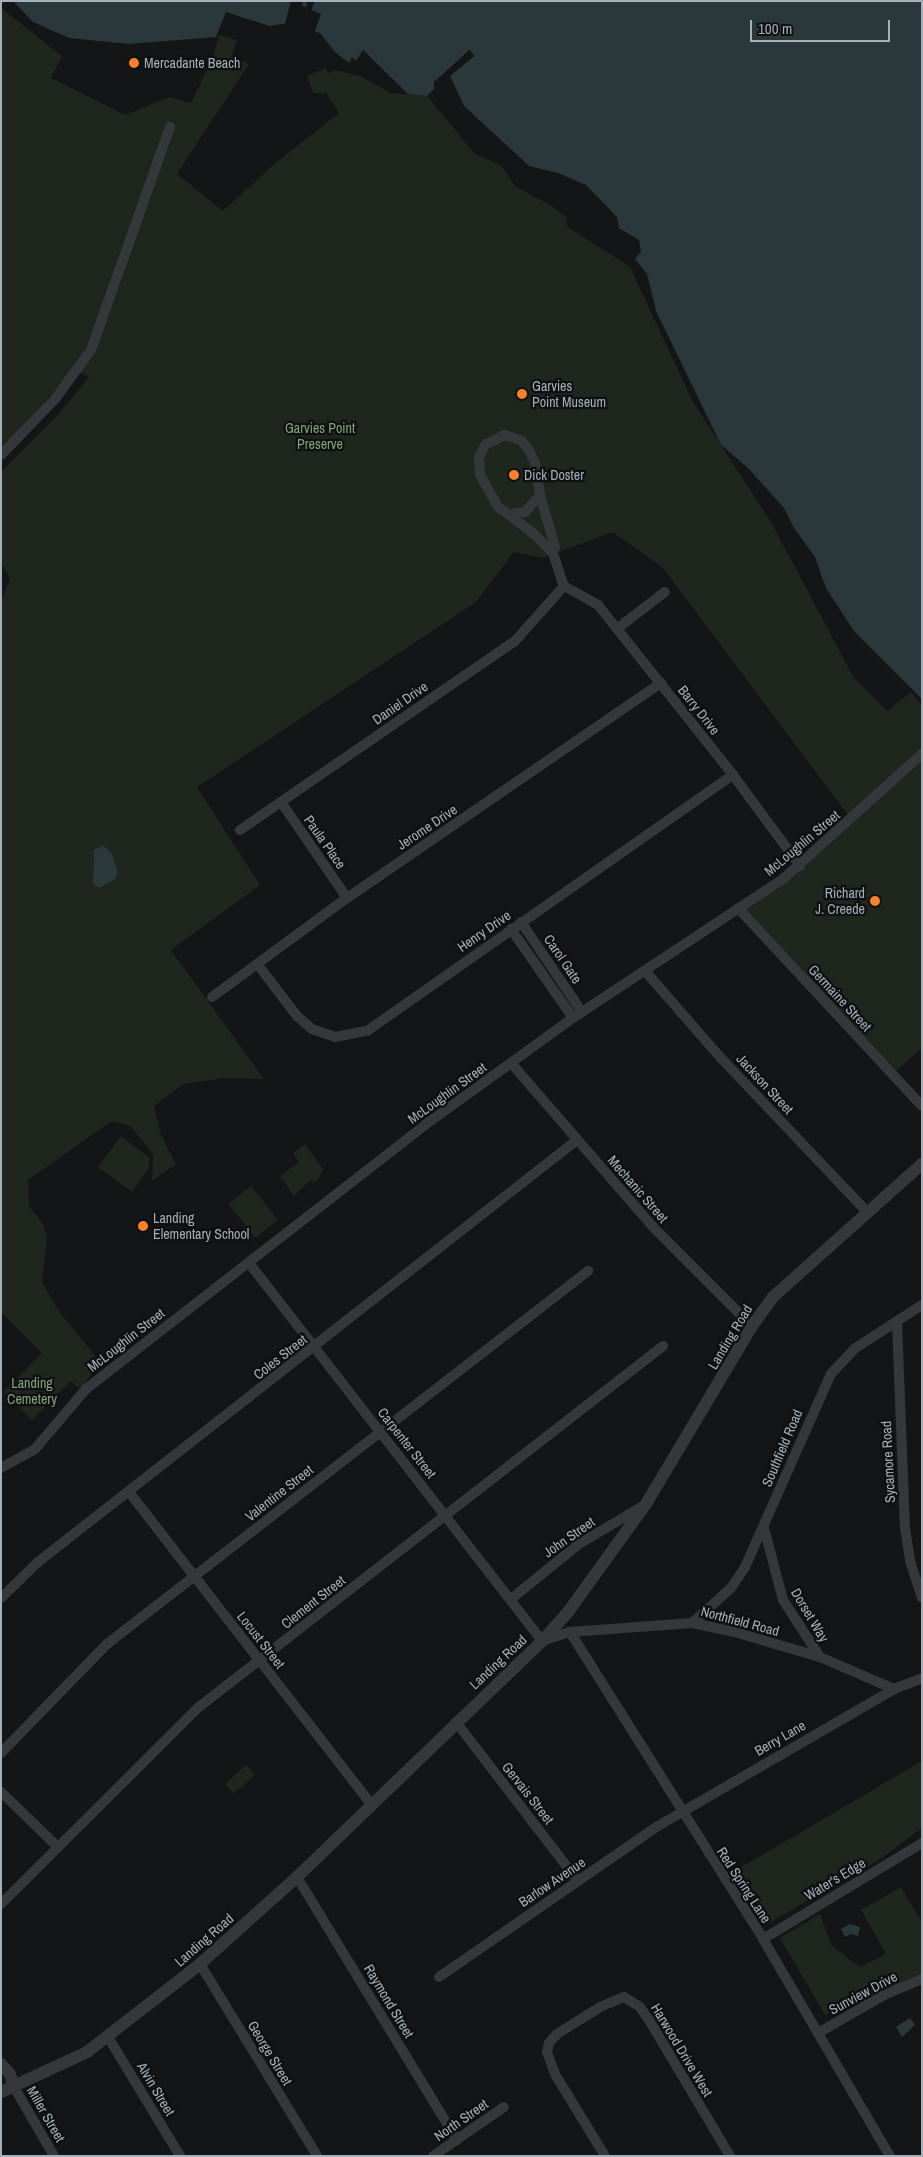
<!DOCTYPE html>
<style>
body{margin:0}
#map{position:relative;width:923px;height:2157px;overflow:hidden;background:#141516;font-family:"Archivo Narrow",sans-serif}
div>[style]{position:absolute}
.green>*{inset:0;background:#1f261e;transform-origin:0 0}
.water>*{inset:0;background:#2a373b}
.pier>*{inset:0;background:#141516}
.minor>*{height:10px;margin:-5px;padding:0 5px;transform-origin:5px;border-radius:5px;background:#35383b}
.tertiary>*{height:12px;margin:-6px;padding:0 6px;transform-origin:6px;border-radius:6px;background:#35383b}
.dots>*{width:14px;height:14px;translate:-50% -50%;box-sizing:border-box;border:2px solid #0f1011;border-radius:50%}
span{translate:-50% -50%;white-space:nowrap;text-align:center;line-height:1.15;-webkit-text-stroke:4.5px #0f1011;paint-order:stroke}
.poi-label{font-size:14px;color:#a5afb7}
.left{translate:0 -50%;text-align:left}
.right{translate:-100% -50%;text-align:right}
.park-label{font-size:14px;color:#82a37b}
.street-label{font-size:14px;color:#a5afb7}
.frame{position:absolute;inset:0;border:2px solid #a5afb7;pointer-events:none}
.scale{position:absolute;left:750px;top:20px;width:140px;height:22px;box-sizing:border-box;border:2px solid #a5afb7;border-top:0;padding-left:6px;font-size:15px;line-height:18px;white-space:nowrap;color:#a5afb7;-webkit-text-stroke:4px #0f1011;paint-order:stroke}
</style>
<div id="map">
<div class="green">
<div style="clip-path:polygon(1px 8px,62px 56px,51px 78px,125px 115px,169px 97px,191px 103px,213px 57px,219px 35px,237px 40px,232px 54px,249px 64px,177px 174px,223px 211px,272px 166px,339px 113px,326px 93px,313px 93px,307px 76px,325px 68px,328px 73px,335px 70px,360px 76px,391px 93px,427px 96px,475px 154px,501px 165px,516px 187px,550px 205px,565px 216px,568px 227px,630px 267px,693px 402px,771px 522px,854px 678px,887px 711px,911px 692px,922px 706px,922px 1048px,893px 1074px,740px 909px,851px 819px,663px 568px,613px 532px,542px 558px,514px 552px,475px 603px,197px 787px,260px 885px,171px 950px,264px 1079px,223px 1078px,184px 1084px,154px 1106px,161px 1135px,176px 1164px,152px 1181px,153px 1154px,130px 1126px,112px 1121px,28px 1180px,29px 1206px,43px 1224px,47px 1239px,42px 1282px,58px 1310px,100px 1362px,80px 1390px,71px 1381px,32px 1420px,4px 1392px,42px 1353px,1px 1312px,1px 601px,10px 579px,1px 562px,1px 472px,58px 415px,89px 377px,72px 370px,1px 454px)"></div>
<div style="clip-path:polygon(121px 1136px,149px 1157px,149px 1168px,132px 1192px,98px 1167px)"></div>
<div style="clip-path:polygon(305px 1144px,323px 1169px,317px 1181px,308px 1182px,294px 1196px,280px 1176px,299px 1162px,293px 1153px)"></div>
<div style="left:251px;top:1186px;width:43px;height:29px;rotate:51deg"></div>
<div style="clip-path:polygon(922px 1761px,922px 1828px,879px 1860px,767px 1924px,735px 1871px)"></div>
<div style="left:246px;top:1765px;width:13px;height:28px;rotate:48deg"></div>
<div style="clip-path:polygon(901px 1887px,922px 1922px,922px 1974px,825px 2015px,780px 1938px,820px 1914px,831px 1945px,860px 1967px,886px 1954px,861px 1910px)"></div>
</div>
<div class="water">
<div style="clip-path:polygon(13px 1px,922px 1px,922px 699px,854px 631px,826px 588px,815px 557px,794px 528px,784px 508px,747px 467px,721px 445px,656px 311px,647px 274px,635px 259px,641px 252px,639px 240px,619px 228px,617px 217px,586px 185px,558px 173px,529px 166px,464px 106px,450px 76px,474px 56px,470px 50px,434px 82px,434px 89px,427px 96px,408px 94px,363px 50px,356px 61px,352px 57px,349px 63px,335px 52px,320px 33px,282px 24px,269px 26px,226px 12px,216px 37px,129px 44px,69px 38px,33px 22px)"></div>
<div style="clip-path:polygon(103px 845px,112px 854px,118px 873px,115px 879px,99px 888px,93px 884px,94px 850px)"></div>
<div style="clip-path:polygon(850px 1924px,860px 1927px,858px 1936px,851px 1934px,845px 1937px,841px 1929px)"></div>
<div style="clip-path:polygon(910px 2018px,915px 2025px,902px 2037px,896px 2027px)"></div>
</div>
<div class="pier">
<div style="clip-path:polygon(291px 1px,303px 1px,302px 6px,307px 7px,306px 1px,315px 1px,311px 10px,321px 14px,314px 34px,284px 27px)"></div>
<div style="clip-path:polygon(469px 50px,474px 56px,448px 77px,471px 55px,469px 53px,434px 89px,434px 83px)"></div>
</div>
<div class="minor">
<div style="left:1px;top:455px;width:78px;rotate:-46deg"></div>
<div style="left:55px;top:399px;width:61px;rotate:-53.7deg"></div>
<div style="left:91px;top:350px;width:237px;rotate:-70.5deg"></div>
<div style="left:540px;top:495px;width:23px;rotate:131deg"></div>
<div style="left:525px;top:512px;width:17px;rotate:173deg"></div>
<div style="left:508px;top:514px;width:12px;rotate:-145deg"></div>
<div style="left:498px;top:507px;width:38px;rotate:-119deg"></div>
<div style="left:480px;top:474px;width:17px;rotate:-93deg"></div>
<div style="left:479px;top:457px;width:13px;rotate:-63deg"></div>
<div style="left:485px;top:445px;width:22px;rotate:-27deg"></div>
<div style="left:505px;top:435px;width:18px;rotate:19deg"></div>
<div style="left:522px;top:441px;width:11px;rotate:52deg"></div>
<div style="left:529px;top:450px;width:14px;rotate:65deg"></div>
<div style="left:535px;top:463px;width:32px;rotate:81deg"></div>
<div style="left:540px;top:495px;width:54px;rotate:73.9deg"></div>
<div style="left:555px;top:547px;width:6px;rotate:108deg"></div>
<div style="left:553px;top:553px;width:35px;rotate:72deg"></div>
<div style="left:509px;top:515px;width:30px;rotate:37deg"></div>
<div style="left:533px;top:533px;width:28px;rotate:45deg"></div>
<div style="left:564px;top:586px;width:39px;rotate:29deg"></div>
<div style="left:598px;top:605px;width:217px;rotate:51.5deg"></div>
<div style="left:733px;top:775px;width:113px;rotate:53.6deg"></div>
<div style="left:618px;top:628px;width:59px;rotate:-37.5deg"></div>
<div style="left:281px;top:802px;width:116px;rotate:55.5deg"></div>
<div style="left:240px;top:830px;width:334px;rotate:-34.5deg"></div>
<div style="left:515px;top:641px;width:74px;rotate:-48.3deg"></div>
<div style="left:738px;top:908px;width:270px;rotate:47.1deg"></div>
<div style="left:521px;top:922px;width:109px;rotate:55.9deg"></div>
<div style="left:511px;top:929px;width:108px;rotate:55.1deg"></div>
<div style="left:258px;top:965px;width:64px;rotate:52.6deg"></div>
<div style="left:297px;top:1016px;width:20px;rotate:41deg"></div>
<div style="left:312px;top:1029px;width:24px;rotate:19deg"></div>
<div style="left:335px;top:1037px;width:33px;rotate:-11deg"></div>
<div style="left:367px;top:1031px;width:447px;rotate:-35deg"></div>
<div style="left:645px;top:971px;width:116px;rotate:48.9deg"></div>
<div style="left:721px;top:1058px;width:212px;rotate:46.5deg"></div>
<div style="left:212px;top:997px;width:167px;rotate:-36.3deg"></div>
<div style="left:347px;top:898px;width:381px;rotate:-34.4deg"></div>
<div style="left:511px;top:1063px;width:220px;rotate:49.1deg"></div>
<div style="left:655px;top:1229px;width:137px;rotate:45deg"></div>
<div style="left:249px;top:1263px;width:478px;rotate:52.2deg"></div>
<div style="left:542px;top:1641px;width:29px;rotate:-18deg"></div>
<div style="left:570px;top:1632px;width:122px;rotate:-4.2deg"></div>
<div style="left:692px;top:1623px;width:44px;rotate:11.8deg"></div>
<div style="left:735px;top:1632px;width:89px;rotate:16.4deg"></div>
<div style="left:820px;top:1657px;width:81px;rotate:23.4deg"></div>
<div style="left:894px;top:1689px;width:30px;rotate:-21deg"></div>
<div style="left:897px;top:1322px;width:206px;rotate:87.8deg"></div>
<div style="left:905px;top:1528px;width:36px;rotate:81deg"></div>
<div style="left:911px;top:1564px;width:35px;rotate:72deg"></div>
<div style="left:1px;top:1468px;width:39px;rotate:-29deg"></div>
<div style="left:35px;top:1449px;width:79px;rotate:-49.6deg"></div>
<div style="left:86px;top:1389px;width:430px;rotate:-37.9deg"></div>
<div style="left:425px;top:1125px;width:183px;rotate:-35.9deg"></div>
<div style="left:573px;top:1018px;width:252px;rotate:-33.5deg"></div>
<div style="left:783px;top:879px;width:187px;rotate:-42deg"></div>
<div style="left:129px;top:1492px;width:396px;rotate:52.2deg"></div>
<div style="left:764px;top:1528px;width:74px;rotate:75.2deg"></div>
<div style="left:783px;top:1600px;width:68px;rotate:57deg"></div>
<div style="left:1px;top:1598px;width:52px;rotate:-44.2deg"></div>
<div style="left:38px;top:1562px;width:685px;rotate:-38.06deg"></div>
<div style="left:511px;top:1599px;width:87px;rotate:-39deg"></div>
<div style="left:579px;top:1544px;width:74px;rotate:-30.7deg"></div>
<div style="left:692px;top:1623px;width:52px;rotate:-41.9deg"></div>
<div style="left:731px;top:1588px;width:25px;rotate:-56deg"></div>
<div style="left:745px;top:1567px;width:211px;rotate:-66deg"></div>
<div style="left:831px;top:1374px;width:34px;rotate:-47deg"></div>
<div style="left:854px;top:1349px;width:81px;rotate:-32.9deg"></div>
<div style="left:570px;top:1632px;width:363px;rotate:57.8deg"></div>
<div style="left:763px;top:1939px;width:251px;rotate:59.7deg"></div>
<div style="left:456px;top:1722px;width:200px;rotate:52.5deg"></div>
<div style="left:1px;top:1753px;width:152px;rotate:-45.8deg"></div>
<div style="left:107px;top:1644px;width:609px;rotate:-37.79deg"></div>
<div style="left:1px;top:1792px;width:79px;rotate:44deg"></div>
<div style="left:297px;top:1877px;width:308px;rotate:58.7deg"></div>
<div style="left:1px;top:1904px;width:279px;rotate:-44.9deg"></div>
<div style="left:199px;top:1707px;width:588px;rotate:-37.88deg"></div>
<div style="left:763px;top:1939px;width:186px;rotate:-31.1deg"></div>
<div style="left:200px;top:1964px;width:225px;rotate:58.6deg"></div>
<div style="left:439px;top:1977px;width:266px;rotate:-34.6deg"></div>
<div style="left:658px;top:1826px;width:273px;rotate:-30.1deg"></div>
<div style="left:818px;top:2033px;width:76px;rotate:-29.9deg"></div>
<div style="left:884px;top:1995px;width:41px;rotate:-22.8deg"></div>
<div style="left:108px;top:2037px;width:139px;rotate:58.8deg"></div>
<div style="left:14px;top:2087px;width:80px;rotate:59.9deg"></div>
<div style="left:433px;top:2156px;width:86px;rotate:-34.6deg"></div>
<div style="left:605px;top:2156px;width:96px;rotate:-121.4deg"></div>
<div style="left:555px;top:2074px;width:23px;rotate:-110deg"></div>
<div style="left:547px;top:2052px;width:9px;rotate:-77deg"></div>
<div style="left:549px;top:2043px;width:12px;rotate:-48deg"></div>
<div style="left:557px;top:2034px;width:51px;rotate:-32.1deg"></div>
<div style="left:600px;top:2007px;width:26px;rotate:-23deg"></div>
<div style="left:624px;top:1997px;width:19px;rotate:32deg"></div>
<div style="left:640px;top:2007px;width:16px;rotate:55deg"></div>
<div style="left:649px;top:2020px;width:158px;rotate:59.2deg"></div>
</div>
<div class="tertiary">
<div style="left:1px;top:2064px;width:13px;rotate:48deg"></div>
<div style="left:10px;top:2074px;width:14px;rotate:73deg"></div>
<div style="left:1px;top:2092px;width:95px;rotate:-24.9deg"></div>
<div style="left:87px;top:2052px;width:143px;rotate:-37.9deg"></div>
<div style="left:200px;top:1964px;width:130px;rotate:-41.9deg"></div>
<div style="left:297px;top:1877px;width:340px;rotate:-43.9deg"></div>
<div style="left:542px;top:1641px;width:39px;rotate:-48deg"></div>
<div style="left:568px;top:1612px;width:133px;rotate:-54.2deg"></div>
<div style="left:646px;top:1504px;width:207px;rotate:-59.2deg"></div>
<div style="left:752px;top:1326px;width:36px;rotate:-54deg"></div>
<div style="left:773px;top:1297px;width:200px;rotate:-41.8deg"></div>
</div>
<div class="dots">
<div style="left:134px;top:63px;background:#fa8129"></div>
<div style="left:522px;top:394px;background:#fa8129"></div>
<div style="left:514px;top:475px;background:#fa8129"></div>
<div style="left:875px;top:901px;background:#fa8129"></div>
<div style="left:143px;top:1226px;background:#fa8129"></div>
</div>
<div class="poi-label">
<span class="left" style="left:144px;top:63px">Mercadante Beach</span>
<span class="left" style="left:532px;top:394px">Garvies<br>Point Museum</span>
<span class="left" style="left:524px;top:475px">Dick Doster</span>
<span class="right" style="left:865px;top:901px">Richard<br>J. Creede</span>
<span class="left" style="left:153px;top:1226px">Landing<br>Elementary School</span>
</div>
<div class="park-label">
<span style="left:320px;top:436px">Garvies Point<br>Preserve</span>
<span style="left:32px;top:1391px">Landing<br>Cemetery</span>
</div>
<div class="street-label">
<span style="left:400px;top:703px;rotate:-35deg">Daniel Drive</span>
<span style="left:699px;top:710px;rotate:52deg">Barry Drive</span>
<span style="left:427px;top:827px;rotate:-34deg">Jerome Drive</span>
<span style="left:325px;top:842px;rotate:55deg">Paula Place</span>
<span style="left:802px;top:843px;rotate:-40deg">McLoughlin Street</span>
<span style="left:484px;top:931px;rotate:-35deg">Henry Drive</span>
<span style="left:563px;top:959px;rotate:56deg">Carol Gate</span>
<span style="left:840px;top:998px;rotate:47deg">Germaine Street</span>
<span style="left:765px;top:1084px;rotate:47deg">Jackson Street</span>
<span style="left:447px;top:1093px;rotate:-36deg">McLoughlin Street</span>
<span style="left:638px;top:1189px;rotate:49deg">Mechanic Street</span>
<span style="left:730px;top:1337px;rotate:-59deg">Landing Road</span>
<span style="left:126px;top:1340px;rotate:-38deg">McLoughlin Street</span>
<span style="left:280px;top:1357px;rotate:-38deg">Coles Street</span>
<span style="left:407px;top:1443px;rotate:52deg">Carpenter Street</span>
<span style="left:782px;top:1448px;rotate:-67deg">Southfield Road</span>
<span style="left:888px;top:1462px;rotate:-93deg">Sycamore Road</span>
<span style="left:279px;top:1493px;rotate:-38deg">Valentine Street</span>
<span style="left:569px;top:1537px;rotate:-35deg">John Street</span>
<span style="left:313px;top:1602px;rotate:-38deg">Clement Street</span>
<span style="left:810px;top:1615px;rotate:59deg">Dorset Way</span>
<span style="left:740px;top:1621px;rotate:15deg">Northfield Road</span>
<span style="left:261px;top:1640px;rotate:52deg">Locust Street</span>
<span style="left:498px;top:1662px;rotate:-43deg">Landing Road</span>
<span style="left:780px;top:1738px;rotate:-30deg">Berry Lane</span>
<span style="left:528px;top:1793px;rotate:52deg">Gervais Street</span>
<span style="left:835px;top:1879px;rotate:-31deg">Water's Edge</span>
<span style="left:552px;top:1882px;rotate:-34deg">Barlow Avenue</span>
<span style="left:744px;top:1885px;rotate:57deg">Red Spring Lane</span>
<span style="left:204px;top:1940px;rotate:-41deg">Landing Road</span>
<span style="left:863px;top:1993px;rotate:-28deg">Sunview Drive</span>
<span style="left:389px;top:2001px;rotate:59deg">Raymond Street</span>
<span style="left:682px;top:2050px;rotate:59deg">Harwood Drive West</span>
<span style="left:270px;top:2053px;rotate:59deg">George Street</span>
<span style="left:156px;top:2089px;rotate:59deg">Alvin Street</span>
<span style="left:46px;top:2114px;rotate:60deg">Miller Street</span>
<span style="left:461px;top:2120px;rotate:-35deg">North Street</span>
</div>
<div class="frame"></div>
<div class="scale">100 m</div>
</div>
